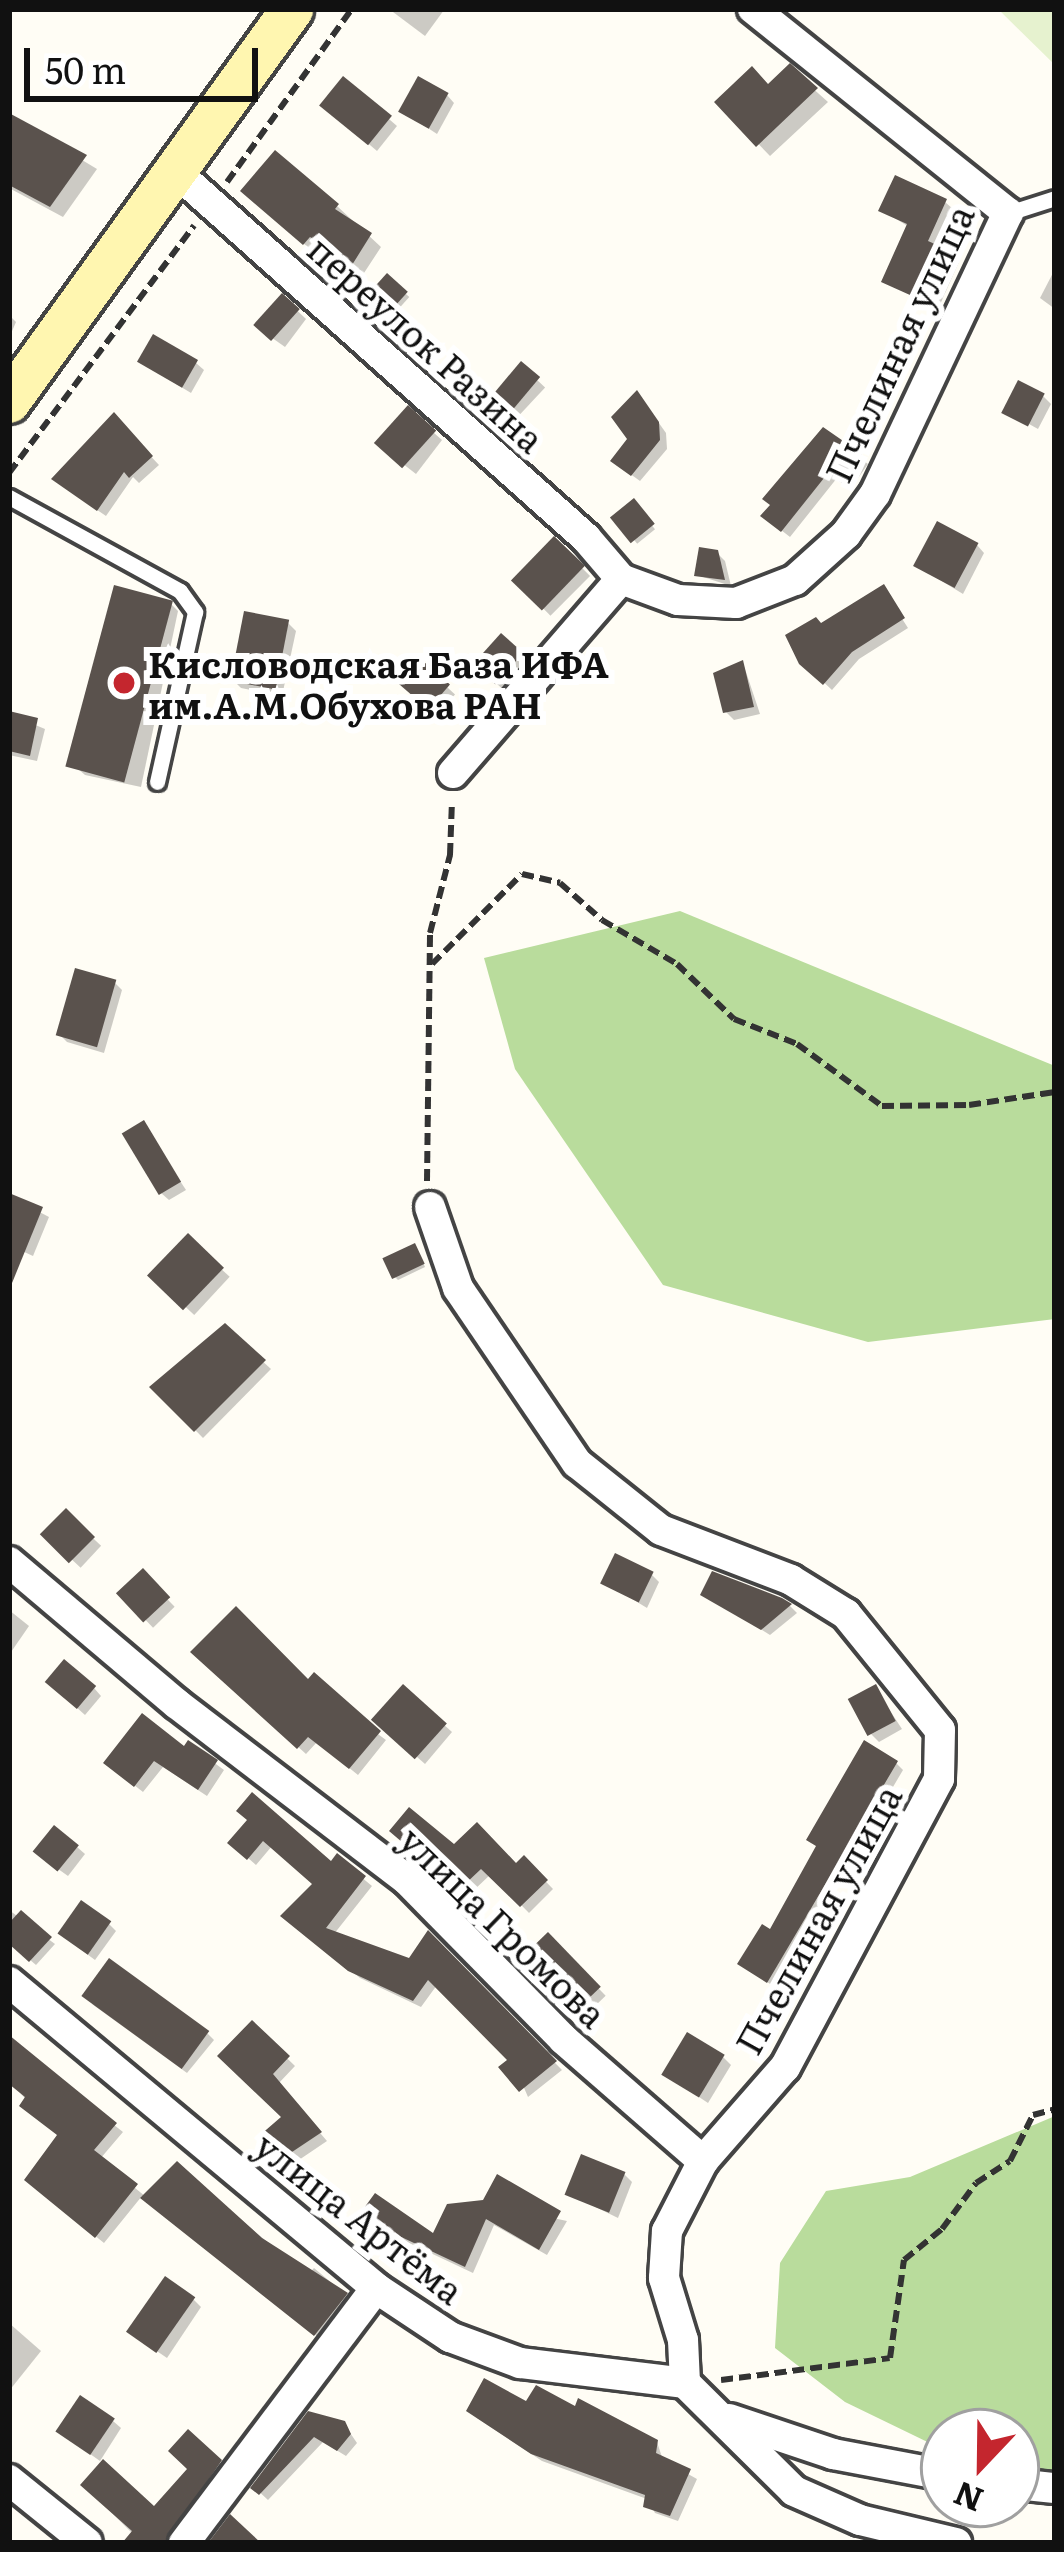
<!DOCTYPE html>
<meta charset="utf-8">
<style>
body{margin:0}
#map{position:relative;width:1064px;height:2552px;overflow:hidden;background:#fffdf5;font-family:Literata,serif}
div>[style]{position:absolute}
.forest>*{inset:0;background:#b9dc9c}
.pitch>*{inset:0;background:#e6f2cf}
.shadow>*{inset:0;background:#0003;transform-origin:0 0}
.building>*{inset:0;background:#5a524d;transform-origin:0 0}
.path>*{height:6px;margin-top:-3px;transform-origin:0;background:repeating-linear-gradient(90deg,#333 0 12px,transparent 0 18px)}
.roads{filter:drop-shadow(3px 0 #444) drop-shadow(-3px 0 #444) drop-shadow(0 3px #444) drop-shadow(0 -3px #444)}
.lane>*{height:15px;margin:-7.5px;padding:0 7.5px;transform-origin:7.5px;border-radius:7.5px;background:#fff}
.street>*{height:30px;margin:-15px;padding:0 15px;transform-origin:15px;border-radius:15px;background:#fff}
.secondary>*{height:42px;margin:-21px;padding:0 21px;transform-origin:21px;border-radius:21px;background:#fff6b0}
.dots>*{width:33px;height:33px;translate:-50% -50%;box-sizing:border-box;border:6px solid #fff;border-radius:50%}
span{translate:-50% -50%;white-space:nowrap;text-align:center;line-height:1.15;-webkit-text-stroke:12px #fff;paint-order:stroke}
.street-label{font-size:36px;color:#111}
.poi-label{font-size:36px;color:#111;font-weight:700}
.left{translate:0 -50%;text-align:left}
.frame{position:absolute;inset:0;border:12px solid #111;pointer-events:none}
.north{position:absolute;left:920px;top:2408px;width:120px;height:120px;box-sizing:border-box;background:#fff;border:3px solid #a0a0a0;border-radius:50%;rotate:202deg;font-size:33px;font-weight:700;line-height:48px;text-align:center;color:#111}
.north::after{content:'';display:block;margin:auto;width:42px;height:54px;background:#c4262e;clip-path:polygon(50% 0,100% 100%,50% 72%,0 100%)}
.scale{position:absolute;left:24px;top:48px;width:234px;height:54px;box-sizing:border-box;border:6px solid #111;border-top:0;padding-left:15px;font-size:36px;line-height:42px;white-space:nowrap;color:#111;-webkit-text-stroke:9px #fff;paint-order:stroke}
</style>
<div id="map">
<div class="forest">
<div style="clip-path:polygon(680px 911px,1055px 1066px,1055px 1319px,868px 1342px,663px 1285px,515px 1069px,484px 958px)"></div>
<div style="clip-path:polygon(1055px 2116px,1055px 2494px,1016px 2483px,1016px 2432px,944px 2432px,944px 2450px,845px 2402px,775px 2348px,780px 2263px,826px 2191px,910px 2177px)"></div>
</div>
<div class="pitch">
<div style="clip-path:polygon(998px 9px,1055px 9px,1055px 65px)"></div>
</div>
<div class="shadow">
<div style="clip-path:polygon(389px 9px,443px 9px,444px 10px,425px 36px)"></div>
<div style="clip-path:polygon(790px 68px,828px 102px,770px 156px,718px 102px,769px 88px)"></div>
<div style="clip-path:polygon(344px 80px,397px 126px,377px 151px,331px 112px)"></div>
<div style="clip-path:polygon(447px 95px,454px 103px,437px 134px,402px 111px)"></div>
<div style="clip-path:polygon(9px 116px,97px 169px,63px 217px,9px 188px)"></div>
<div style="clip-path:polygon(255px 202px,337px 206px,381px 247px,364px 273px,322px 246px,316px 254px)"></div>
<div style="clip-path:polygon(945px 202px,953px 209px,936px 247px,959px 262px,938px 309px,884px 281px,909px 227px,882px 210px)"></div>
<div style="clip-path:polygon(1055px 269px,1055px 309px,1040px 298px)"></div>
<div style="left:387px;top:277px;width:30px;height:30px;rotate:42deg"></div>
<div style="clip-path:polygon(283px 297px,306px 319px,285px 347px,268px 335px)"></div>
<div style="clip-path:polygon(9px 315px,16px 322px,9px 338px)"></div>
<div style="clip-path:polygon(140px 362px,196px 363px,204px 370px,191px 393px)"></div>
<div style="left:521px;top:365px;width:33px;height:38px;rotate:43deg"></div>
<div style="clip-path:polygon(1043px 396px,1051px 404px,1038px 429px,1009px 413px)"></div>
<div style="clip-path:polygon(644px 402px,666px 433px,667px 449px,640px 481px,622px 468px)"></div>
<div style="clip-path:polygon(408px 410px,442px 440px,416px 474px,389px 453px)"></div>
<div style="clip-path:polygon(114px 417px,159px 465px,139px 483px,133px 477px,106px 516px,62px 486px)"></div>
<div style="clip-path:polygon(823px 431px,868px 464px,851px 488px,837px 478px,790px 537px,772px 523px)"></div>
<div style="left:633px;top:502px;width:35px;height:23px;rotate:51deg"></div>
<div style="left:554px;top:540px;width:51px;height:56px;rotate:45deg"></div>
<div style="clip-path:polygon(977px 545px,984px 553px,963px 594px,917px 566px)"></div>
<div style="clip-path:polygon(717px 553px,725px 561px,731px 586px,697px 575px)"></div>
<div style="clip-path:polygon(885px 592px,908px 628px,859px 659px,832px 690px,802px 662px,822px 627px)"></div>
<div style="clip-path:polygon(170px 603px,178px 611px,141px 787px,85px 775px,77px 768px)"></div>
<div style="clip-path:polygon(288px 623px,296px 631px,282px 696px,241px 688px,233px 680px)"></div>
<div style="left:501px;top:637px;width:38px;height:37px;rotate:43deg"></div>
<div style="left:417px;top:659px;width:52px;height:28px;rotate:43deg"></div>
<div style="clip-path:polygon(743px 663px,760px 714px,734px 720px,726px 712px)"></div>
<div style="clip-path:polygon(9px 714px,45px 729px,37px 761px,9px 755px)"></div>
<div style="clip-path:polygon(114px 982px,122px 990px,104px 1053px,67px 1042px,59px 1034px)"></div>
<div style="clip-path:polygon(143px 1124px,186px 1190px,169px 1200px,161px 1193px)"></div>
<div style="clip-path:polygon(9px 1196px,49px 1217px,33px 1256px,9px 1245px)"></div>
<div style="left:188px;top:1238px;width:57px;height:52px;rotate:43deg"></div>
<div style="clip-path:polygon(417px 1249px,425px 1267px,398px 1280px,395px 1277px)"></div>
<div style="clip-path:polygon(225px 1327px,271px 1369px,203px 1438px,153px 1387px)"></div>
<div style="left:66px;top:1513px;width:48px;height:30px;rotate:43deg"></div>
<div style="left:142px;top:1573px;width:47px;height:30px;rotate:46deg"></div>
<div style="clip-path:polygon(714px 1574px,790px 1606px,797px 1613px,770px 1635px,704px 1594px)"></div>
<div style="clip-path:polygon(652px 1575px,659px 1582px,647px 1608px,604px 1582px)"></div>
<div style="clip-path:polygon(9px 1610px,29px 1626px,9px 1655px)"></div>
<div style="clip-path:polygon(194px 1652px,309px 1683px,386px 1740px,358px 1775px,317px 1742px,306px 1754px)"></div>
<div style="clip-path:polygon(94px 1688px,101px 1696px,85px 1715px,56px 1689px)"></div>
<div style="clip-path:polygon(403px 1688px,452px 1732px,425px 1764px,383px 1727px)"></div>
<div style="clip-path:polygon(875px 1688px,902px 1729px,879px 1742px,871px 1734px)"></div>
<div style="clip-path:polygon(189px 1744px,224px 1770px,207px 1796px,163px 1767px,143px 1792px,115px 1770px)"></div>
<div style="clip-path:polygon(896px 1763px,903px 1770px,775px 1987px,748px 1970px,819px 1848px)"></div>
<div style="clip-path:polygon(250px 1821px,331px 1865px,337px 1857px,372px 1886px,334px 1934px,410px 1961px,429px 1935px,562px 2070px,528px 2097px,512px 2060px,437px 1985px,421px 2007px,360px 1978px,292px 1924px,316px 1884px,272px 1846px,256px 1865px,231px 1843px)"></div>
<div style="clip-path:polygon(400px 1839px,516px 1867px,524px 1859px,553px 1889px,529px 1913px,491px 1874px,473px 1891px,432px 1850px,425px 1859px)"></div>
<div style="clip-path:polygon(77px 1847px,85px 1854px,68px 1876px,44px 1859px)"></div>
<div style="clip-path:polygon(9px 1910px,55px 1944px,36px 1965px,9px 1942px)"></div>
<div style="clip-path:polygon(109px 1924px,116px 1931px,95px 1960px,68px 1940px)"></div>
<div style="left:548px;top:1936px;width:83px;height:28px;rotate:46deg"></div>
<div style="clip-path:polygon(92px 2004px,207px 2033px,214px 2040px,187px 2073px)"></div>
<div style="clip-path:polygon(252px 2024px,295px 2066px,278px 2084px,327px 2141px,290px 2166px,282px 2158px,285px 2117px)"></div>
<div style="clip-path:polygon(9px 2042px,123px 2132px,100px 2159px,146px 2197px,177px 2165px,307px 2276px,314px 2268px,346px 2295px,353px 2303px,323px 2341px,142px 2196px,104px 2243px,36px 2188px,60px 2136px,9px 2081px)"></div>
<div style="clip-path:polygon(723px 2057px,731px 2065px,708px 2103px,666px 2075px)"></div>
<div style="clip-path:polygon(624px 2174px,632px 2182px,618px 2218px,569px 2194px)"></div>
<div style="clip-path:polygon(484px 2203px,567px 2221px,547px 2255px,494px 2225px,473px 2273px,405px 2241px,395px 2255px,355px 2225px,434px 2238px)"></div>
<div style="clip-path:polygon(193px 2299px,201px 2307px,167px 2358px,139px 2339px)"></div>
<div style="clip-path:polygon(9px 2323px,41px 2351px,9px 2391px)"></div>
<div style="clip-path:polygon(580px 2402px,657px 2442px,663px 2460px,697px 2479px,678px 2521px,655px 2513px,647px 2499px,542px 2461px,477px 2418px,528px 2405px,577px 2410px)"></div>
<div style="clip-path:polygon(309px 2415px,344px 2424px,357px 2443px,346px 2456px,323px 2442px,268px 2500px,254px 2487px)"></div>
<div style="clip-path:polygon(113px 2421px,121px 2428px,100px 2461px,59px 2432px)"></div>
<div style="clip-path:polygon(188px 2434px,227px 2470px,176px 2543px,142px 2543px,84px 2485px,155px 2510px,190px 2469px)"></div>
</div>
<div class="building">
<div style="clip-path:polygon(790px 63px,818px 88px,756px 147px,714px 102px,752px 66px,768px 84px)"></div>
<div style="left:343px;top:76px;width:63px;height:38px;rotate:39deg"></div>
<div style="left:418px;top:76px;width:35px;height:41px;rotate:29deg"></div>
<div style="clip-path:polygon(9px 113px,87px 155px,50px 207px,9px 185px)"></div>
<div style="clip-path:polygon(275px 150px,339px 204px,335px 209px,372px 233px,352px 265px,310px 237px,303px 245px,240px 191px)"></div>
<div style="clip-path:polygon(895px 175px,947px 199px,928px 241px,953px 252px,930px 304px,881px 282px,907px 224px,878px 211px)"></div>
<div style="left:387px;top:273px;width:28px;height:36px;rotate:42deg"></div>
<div style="left:282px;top:293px;width:24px;height:43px;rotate:42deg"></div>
<div style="left:153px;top:334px;width:52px;height:32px;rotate:30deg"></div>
<div style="left:521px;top:361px;width:25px;height:44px;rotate:40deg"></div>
<div style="left:1018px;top:380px;width:30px;height:37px;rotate:27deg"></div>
<div style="clip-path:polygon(637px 390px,659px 422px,660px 440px,631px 476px,610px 461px,627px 439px,611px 417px)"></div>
<div style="left:408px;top:405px;width:38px;height:51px;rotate:42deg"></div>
<div style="clip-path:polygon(114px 412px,153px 456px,129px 478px,124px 472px,97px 511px,51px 479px)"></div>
<div style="clip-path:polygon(823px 427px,862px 454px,842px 483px,828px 473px,781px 532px,760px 516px,770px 505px,762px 499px)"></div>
<div style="left:634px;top:498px;width:33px;height:31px;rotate:51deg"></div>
<div style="left:937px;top:521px;width:47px;height:51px;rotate:28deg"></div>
<div style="left:554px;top:536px;width:43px;height:62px;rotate:44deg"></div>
<div style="clip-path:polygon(699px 547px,718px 550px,725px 580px,694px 576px)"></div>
<div style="clip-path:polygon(884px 584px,905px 618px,852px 652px,823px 685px,799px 664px,785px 635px,816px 617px,821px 623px)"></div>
<div style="left:114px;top:585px;width:61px;height:188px;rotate:15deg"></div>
<div style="left:244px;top:611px;width:46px;height:71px;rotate:11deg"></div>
<div style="left:501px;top:633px;width:30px;height:42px;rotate:42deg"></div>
<div style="left:416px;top:655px;width:45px;height:33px;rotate:41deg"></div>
<div style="clip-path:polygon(743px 660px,754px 707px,723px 713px,713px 673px)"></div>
<div style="clip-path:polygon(9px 711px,38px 718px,30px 756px,9px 751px)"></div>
<div style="left:75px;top:968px;width:43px;height:70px;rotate:16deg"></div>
<div style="left:144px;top:1120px;width:72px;height:26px;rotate:59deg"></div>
<div style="clip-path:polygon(9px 1193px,43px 1207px,10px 1288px,9px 1288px)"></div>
<div style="left:188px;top:1233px;width:50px;height:59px;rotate:44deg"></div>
<div style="left:415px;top:1243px;width:23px;height:36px;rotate:65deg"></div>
<div style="clip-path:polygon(225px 1323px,266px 1360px,194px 1432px,149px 1387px)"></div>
<div style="left:66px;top:1508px;width:41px;height:37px;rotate:45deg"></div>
<div style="left:615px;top:1553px;width:43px;height:34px;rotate:26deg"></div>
<div style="left:143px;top:1568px;width:40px;height:37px;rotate:47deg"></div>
<div style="clip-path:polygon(712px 1571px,782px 1598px,792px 1604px,761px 1630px,700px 1595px)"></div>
<div style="clip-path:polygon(236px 1606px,308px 1679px,314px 1672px,381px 1731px,349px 1769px,308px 1737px,297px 1749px,190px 1652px)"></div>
<div style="left:64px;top:1659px;width:42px;height:30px;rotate:40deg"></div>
<div style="left:403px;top:1684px;width:59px;height:48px;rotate:42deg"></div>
<div style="left:876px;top:1684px;width:42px;height:32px;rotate:62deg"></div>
<div style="clip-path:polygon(142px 1713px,184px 1746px,188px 1740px,218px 1760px,198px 1790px,154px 1761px,134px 1787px,103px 1763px)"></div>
<div style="clip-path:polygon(864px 1740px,898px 1761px,767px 1983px,737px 1964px,762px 1924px,770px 1929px,816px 1846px,806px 1840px)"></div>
<div style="clip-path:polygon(252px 1792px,331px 1861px,337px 1853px,366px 1876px,326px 1928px,409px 1958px,428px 1930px,557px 2061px,519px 2092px,498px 2067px,507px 2060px,428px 1980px,413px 2001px,348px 1971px,280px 1916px,312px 1884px,263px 1841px,247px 1860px,227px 1843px,247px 1820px,236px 1811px)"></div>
<div style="clip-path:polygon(409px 1807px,454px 1844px,477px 1822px,516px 1863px,524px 1855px,548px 1880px,520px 1907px,481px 1869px,463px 1886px,423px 1845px,416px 1854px,389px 1831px)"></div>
<div style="left:54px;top:1825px;width:32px;height:34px;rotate:39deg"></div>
<div style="left:81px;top:1900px;width:37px;height:41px;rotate:35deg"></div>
<div style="clip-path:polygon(21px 1910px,52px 1937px,29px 1962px,9px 1944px,9px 1923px)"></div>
<div style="left:548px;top:1932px;width:76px;height:33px;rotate:46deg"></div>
<div style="left:109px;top:1958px;width:124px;height:47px;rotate:36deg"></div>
<div style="clip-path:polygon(252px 2020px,290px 2056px,273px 2074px,322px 2132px,280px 2160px,259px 2136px,281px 2117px,217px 2056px)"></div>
<div style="left:687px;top:2032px;width:44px;height:50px;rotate:31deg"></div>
<div style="clip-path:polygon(9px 2035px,117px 2123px,94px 2150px,138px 2184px,95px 2238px,24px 2180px,57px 2135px,19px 2106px,25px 2097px,9px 2084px)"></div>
<div style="left:581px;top:2154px;width:48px;height:44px;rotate:22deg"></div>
<div style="clip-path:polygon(177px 2161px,262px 2238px,348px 2293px,314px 2336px,140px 2198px)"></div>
<div style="clip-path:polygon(497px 2174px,561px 2211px,539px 2250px,486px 2219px,465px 2267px,397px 2235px,386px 2250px,351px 2226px,375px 2193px,433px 2233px,447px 2204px,483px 2200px)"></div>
<div style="left:165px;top:2276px;width:37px;height:68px;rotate:35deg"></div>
<div style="clip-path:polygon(484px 2378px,526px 2401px,536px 2385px,575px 2406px,578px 2398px,658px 2440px,656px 2453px,691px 2469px,670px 2516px,643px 2507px,645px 2495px,531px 2454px,466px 2411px)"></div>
<div style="left:80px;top:2395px;width:42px;height:44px;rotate:34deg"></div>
<div style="clip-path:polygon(308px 2411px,345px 2421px,351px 2434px,337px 2451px,314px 2437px,259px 2495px,250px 2488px)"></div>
<div style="clip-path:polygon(188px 2429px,222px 2460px,165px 2543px,122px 2543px,132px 2531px,80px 2485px,103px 2459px,154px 2506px,187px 2469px,168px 2451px)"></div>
<div style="clip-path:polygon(230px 2514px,261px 2543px,208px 2543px)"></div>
</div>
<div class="path">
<div style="left:227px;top:182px;width:213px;rotate:-54.2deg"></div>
<div style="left:9px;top:473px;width:309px;rotate:-53.2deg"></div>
<div style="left:432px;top:964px;width:127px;rotate:-45deg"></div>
<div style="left:522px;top:874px;width:39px;rotate:13deg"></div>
<div style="left:560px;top:883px;width:56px;rotate:41.4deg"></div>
<div style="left:602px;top:920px;width:87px;rotate:30.4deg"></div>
<div style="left:677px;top:964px;width:79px;rotate:44deg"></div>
<div style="left:734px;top:1019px;width:68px;rotate:21.6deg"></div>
<div style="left:797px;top:1044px;width:105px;rotate:36.1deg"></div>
<div style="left:882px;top:1106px;width:87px;rotate:-0.7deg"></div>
<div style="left:969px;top:1105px;width:87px;rotate:-8.6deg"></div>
<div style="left:427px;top:1181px;width:248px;rotate:-89.3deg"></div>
<div style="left:430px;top:933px;width:81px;rotate:-75.6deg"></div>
<div style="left:450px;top:855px;width:54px;rotate:-87.9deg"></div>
<div style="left:721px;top:2380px;width:170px;rotate:-7.4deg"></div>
<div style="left:890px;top:2358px;width:99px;rotate:-81.9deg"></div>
<div style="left:904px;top:2260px;width:49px;rotate:-39.2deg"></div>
<div style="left:942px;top:2229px;width:57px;rotate:-53.5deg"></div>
<div style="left:976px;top:2183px;width:40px;rotate:-32.9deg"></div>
<div style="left:1010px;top:2161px;width:51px;rotate:-63.4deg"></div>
<div style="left:1033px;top:2115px;width:23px;rotate:-15deg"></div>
</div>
<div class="roads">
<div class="lane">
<div style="left:1008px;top:213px;width:49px;rotate:-17.7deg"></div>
<div style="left:9px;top:497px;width:195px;rotate:28.8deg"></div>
<div style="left:180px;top:591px;width:26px;rotate:54deg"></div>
<div style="left:195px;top:612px;width:174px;rotate:102.6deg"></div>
</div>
<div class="street">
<div style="left:175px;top:171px;width:551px;rotate:41.76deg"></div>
<div style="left:586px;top:538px;width:54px;rotate:49.5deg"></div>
<div style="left:453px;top:773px;width:257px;rotate:-49.1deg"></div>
<div style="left:621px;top:579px;width:61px;rotate:20.2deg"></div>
<div style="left:678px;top:600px;width:58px;rotate:3deg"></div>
<div style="left:736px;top:603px;width:63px;rotate:-21.3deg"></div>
<div style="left:795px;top:580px;width:69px;rotate:-42deg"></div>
<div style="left:846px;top:534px;width:49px;rotate:-54.1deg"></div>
<div style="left:875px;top:494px;width:311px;rotate:-64.7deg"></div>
<div style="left:1008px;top:213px;width:327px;rotate:-141.3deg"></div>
<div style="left:430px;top:1207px;width:86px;rotate:70.9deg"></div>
<div style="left:458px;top:1288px;width:212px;rotate:55.8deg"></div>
<div style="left:577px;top:1463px;width:107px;rotate:38.6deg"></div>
<div style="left:661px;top:1530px;width:139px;rotate:21deg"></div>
<div style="left:791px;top:1580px;width:65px;rotate:31.7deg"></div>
<div style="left:846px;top:1614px;width:149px;rotate:51deg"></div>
<div style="left:940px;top:1730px;width:49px;rotate:91.2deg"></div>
<div style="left:939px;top:1779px;width:327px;rotate:118.1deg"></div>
<div style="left:785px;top:2067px;width:125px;rotate:131.1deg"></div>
<div style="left:703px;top:2161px;width:79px;rotate:117.2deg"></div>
<div style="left:667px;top:2231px;width:47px;rotate:93.7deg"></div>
<div style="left:664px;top:2278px;width:65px;rotate:73deg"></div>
<div style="left:683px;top:2340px;width:43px;rotate:87.3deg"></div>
<div style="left:9px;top:1562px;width:220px;rotate:40.2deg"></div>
<div style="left:177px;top:1704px;width:290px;rotate:37.4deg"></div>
<div style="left:407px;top:1880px;width:223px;rotate:45.5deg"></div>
<div style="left:563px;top:2039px;width:186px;rotate:41.1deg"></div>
<div style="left:9px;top:1982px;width:478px;rotate:39.8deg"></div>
<div style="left:376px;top:2288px;width:89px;rotate:33.5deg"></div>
<div style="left:450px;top:2337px;width:75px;rotate:20.4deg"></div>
<div style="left:520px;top:2363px;width:166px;rotate:6.9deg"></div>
<div style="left:685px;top:2383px;width:153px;rotate:44.7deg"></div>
<div style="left:794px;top:2491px;width:72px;rotate:23.7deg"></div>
<div style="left:860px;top:2520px;width:99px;rotate:13.5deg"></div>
<div style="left:729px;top:2419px;width:110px;rotate:18.6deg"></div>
<div style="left:833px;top:2454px;width:113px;rotate:10.7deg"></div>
<div style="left:9px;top:2480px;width:100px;rotate:38.9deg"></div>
<div style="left:1016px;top:2484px;width:39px;rotate:6deg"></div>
<div style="left:184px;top:2543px;width:319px;rotate:-53deg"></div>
</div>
<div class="secondary">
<div style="left:9px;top:402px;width:484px;rotate:-54.2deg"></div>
</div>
</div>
<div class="dots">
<div style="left:124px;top:683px;background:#c4262e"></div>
</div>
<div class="street-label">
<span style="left:427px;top:343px;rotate:42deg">переулок Разина</span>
<span style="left:898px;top:343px;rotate:-65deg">Пчелиная улица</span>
<span style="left:817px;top:1919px;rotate:-61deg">Пчелиная улица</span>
<span style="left:504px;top:1926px;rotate:44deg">улица Громова</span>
<span style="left:360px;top:2217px;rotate:38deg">улица Артёма</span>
</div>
<div class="poi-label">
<span class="left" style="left:148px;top:683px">Кисловодская База ИФА<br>им.А.М.Обухова РАН</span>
</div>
<div class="frame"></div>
<div class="north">N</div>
<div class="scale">50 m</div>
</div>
